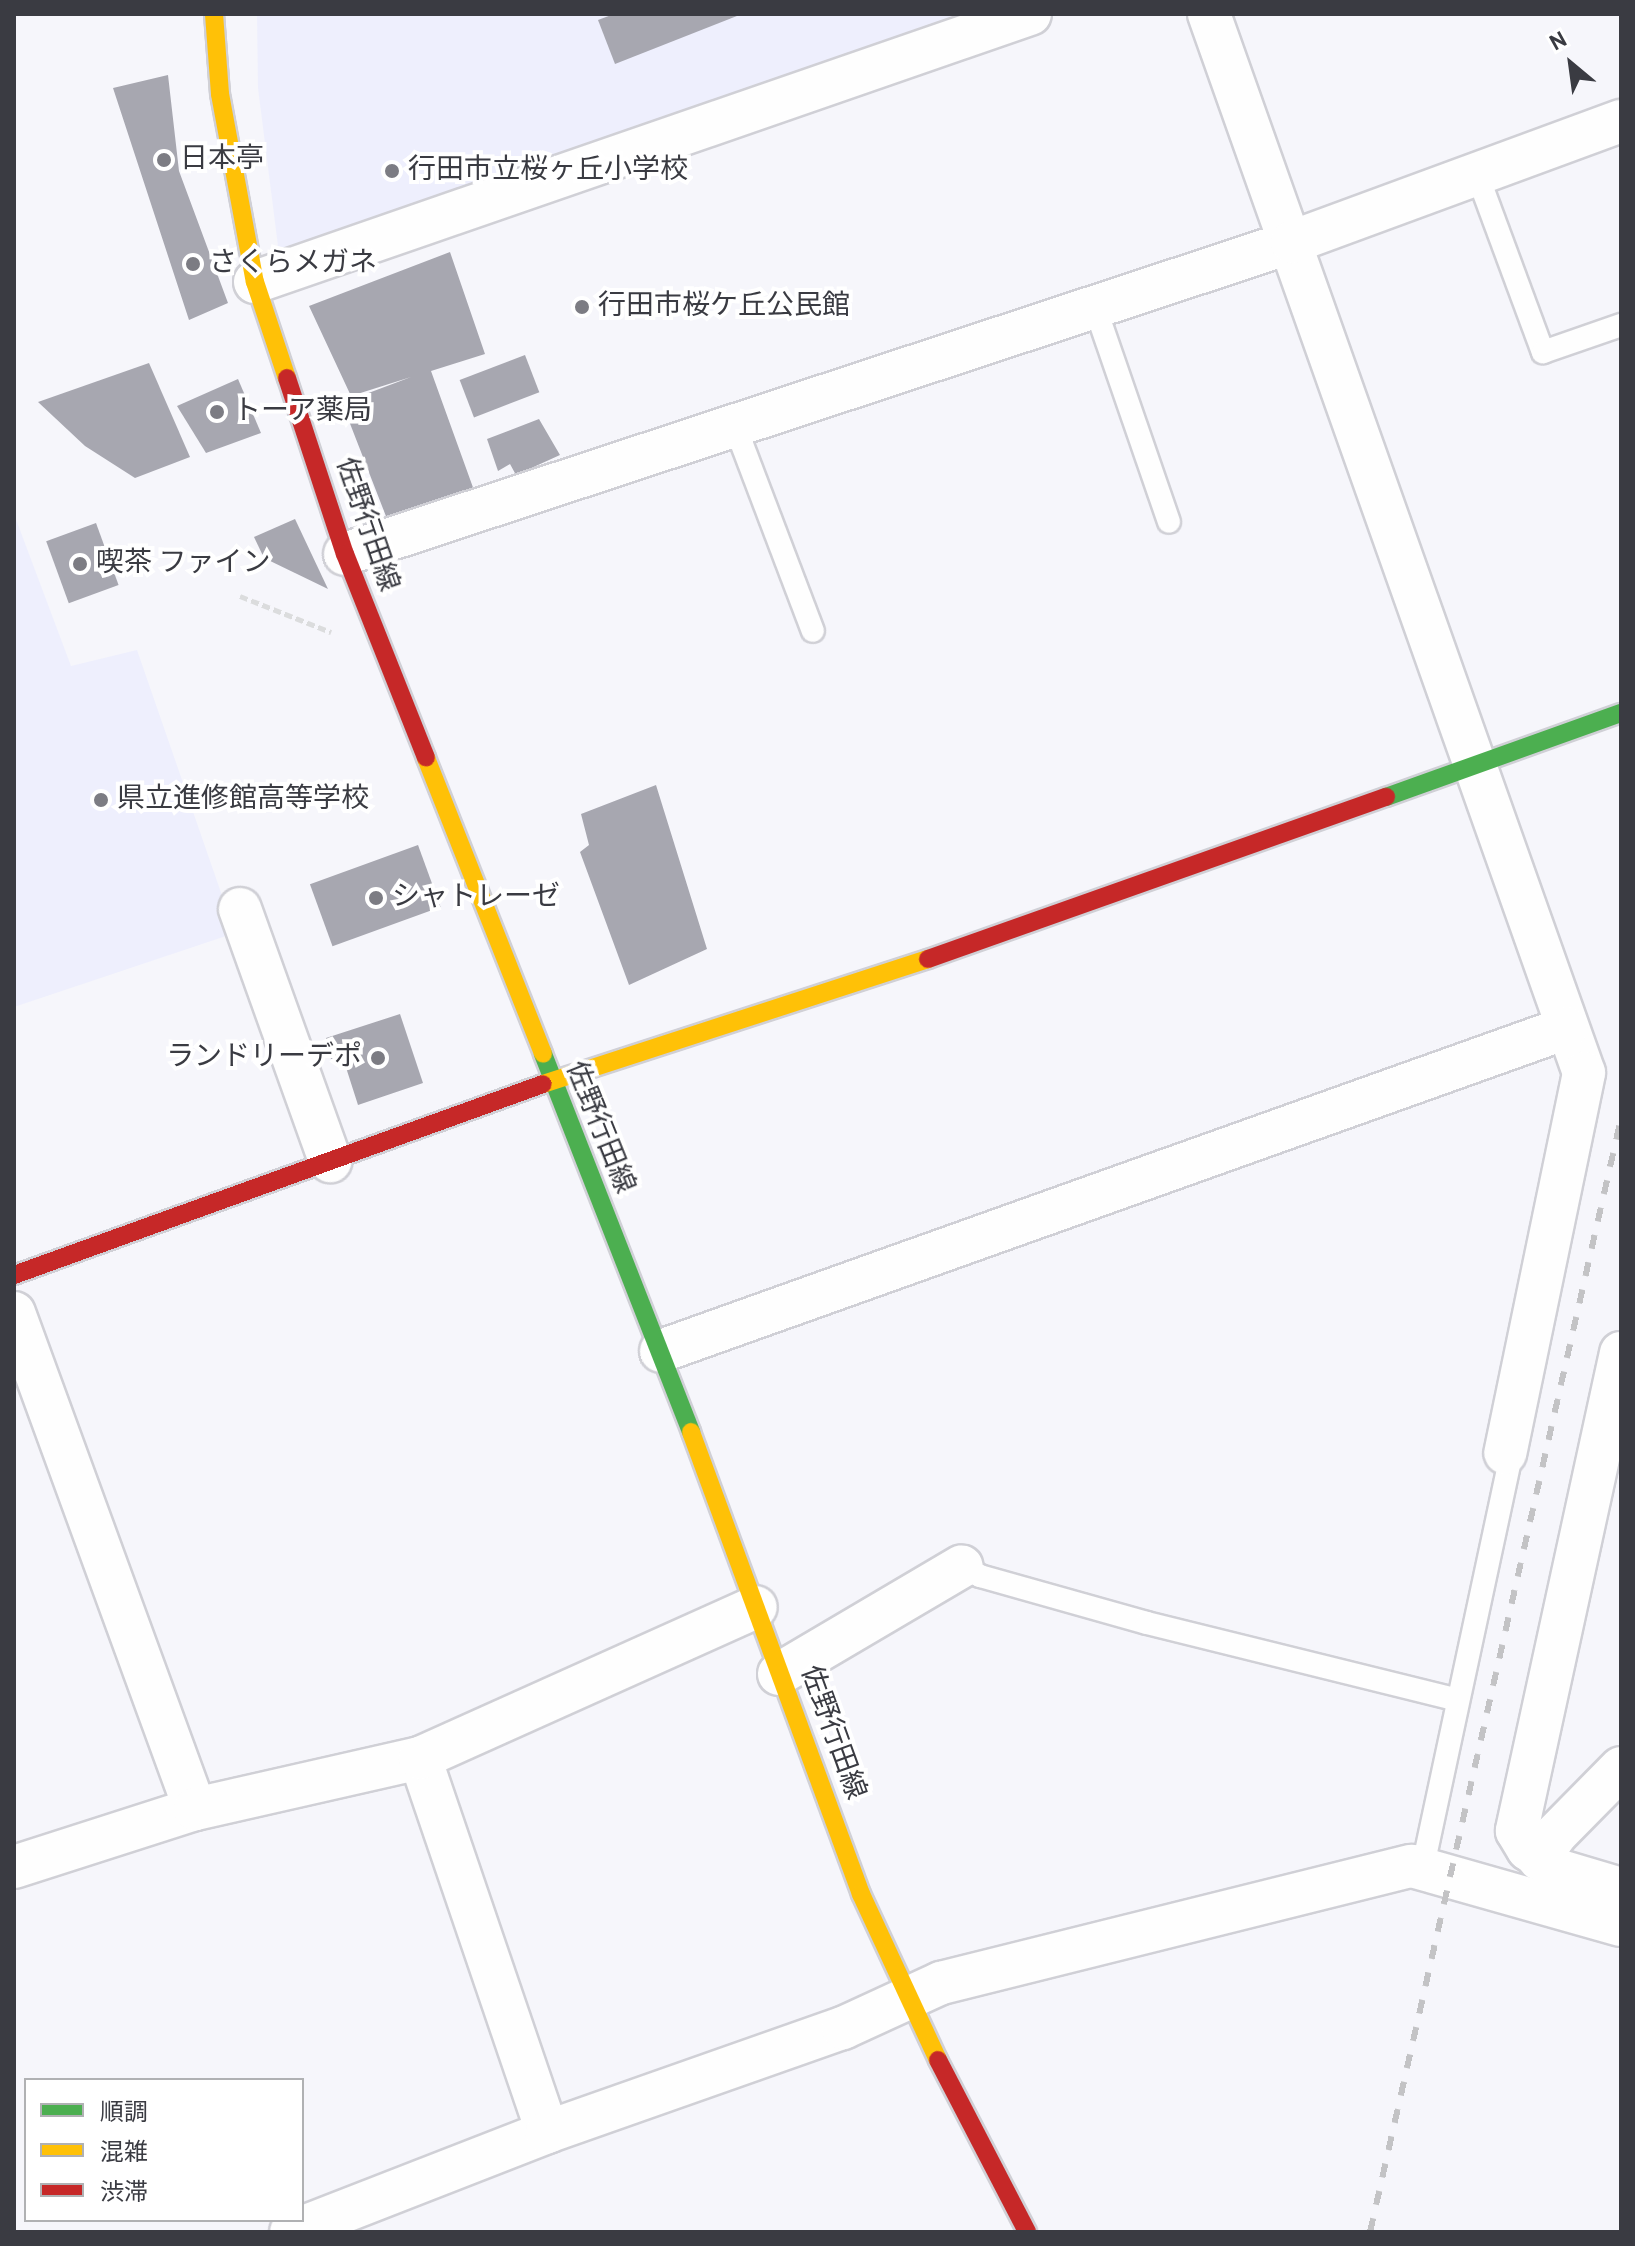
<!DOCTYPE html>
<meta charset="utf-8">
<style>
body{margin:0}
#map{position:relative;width:1635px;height:2246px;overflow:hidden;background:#f6f6fb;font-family:Overpass,"Noto Sans JP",sans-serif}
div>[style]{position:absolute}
.built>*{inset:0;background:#eeeffd}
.building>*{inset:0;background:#a7a7b0;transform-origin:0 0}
.path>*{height:5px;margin-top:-2.5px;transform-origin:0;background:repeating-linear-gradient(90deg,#dbdcdd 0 8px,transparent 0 12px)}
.roads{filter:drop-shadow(2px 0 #d0d0d6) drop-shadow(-2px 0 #d0d0d6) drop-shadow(0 2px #d0d0d6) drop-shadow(0 -2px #d0d0d6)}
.lane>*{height:22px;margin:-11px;padding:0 11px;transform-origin:11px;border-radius:11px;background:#fefefe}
.street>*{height:42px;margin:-21px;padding:0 21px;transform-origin:21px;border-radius:21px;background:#fefefe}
.fast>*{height:18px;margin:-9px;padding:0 9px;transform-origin:9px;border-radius:9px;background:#4caf50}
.slow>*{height:18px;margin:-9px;padding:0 9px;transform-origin:9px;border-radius:9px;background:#ffc107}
.jam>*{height:18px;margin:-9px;padding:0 9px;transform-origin:9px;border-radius:9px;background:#c62828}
.rail>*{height:6px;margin-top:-3px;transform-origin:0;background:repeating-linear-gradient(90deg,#c3c3c5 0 14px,transparent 0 28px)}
.dots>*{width:22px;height:22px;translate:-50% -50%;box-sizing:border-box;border:4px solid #fff;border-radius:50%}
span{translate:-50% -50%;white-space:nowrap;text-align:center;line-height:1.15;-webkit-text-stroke:8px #fff;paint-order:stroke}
.poi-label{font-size:28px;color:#3a3b42}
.left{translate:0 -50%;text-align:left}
.right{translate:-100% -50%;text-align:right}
.street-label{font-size:28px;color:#3a3b42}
.frame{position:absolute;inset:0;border:16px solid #3a3b42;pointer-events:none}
.legend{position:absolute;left:24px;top:2078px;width:280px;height:144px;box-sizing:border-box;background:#fff;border:2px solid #b0b1b3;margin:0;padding:10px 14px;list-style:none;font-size:24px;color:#3a3b42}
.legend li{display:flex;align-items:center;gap:16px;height:40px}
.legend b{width:40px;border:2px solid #b0b1b3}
.north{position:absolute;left:1531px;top:24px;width:80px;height:80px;-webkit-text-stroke:6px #fff;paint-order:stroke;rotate:331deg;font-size:22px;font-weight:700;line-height:32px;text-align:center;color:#3a3b42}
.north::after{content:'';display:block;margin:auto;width:28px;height:36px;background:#3a3b42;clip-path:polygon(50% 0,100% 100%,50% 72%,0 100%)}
</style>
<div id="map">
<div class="built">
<div style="clip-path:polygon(257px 14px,962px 14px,279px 254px,258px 88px)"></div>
<div style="clip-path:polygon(14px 514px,71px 666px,137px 650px,235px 933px,14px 1007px)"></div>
</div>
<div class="building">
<div style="clip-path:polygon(614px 14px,742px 14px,615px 64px,598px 20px)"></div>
<div style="clip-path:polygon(168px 75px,179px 171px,228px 303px,189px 320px,113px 88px)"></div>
<div style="clip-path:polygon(450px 252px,485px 354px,431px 371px,475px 493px,389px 524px,342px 403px,411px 377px,351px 396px,309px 306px)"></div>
<div style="left:525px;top:355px;width:40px;height:70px;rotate:69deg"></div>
<div style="clip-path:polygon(149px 363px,190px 457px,135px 478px,85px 446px,38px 402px)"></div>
<div style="clip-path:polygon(238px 379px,261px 433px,206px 453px,177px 406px)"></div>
<div style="clip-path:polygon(539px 419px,560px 455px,516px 475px,510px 464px,498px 471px,487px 439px)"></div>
<div style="clip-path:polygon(295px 519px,328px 589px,264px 558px,254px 537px)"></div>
<div style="left:96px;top:523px;width:66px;height:53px;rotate:70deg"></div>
<div style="clip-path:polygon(656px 785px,707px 949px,629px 985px,580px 852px,589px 845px,581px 814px)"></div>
<div style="left:418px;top:845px;width:66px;height:115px;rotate:70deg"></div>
<div style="clip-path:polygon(400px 1014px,423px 1083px,358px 1105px,342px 1055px,331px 1059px,326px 1038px)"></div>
</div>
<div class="path">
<div style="left:240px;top:596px;width:98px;rotate:21.6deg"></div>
</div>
<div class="roads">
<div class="lane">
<div style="left:1477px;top:174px;width:190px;rotate:69.7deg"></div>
<div style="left:1543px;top:352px;width:83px;rotate:-19.1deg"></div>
<div style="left:1095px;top:307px;width:227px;rotate:71deg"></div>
<div style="left:735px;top:426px;width:219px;rotate:69.2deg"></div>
<div style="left:962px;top:1566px;width:21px;rotate:29deg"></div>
<div style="left:980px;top:1576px;width:173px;rotate:15.7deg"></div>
<div style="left:1147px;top:1623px;width:319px;rotate:13.9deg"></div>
<div style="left:1423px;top:1866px;width:411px;rotate:-77.9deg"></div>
<div style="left:1509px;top:1464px;width:12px;rotate:-110deg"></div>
</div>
<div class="street">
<div style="left:1209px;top:14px;width:1123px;rotate:70.5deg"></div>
<div style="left:1584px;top:1073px;width:388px;rotate:101.7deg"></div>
<div style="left:255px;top:282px;width:820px;rotate:-19.08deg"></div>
<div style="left:345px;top:554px;width:997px;rotate:-18.24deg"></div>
<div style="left:1292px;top:242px;width:351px;rotate:-20.2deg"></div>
<div style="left:240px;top:909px;width:268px;rotate:70.3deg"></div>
<div style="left:14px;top:1313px;width:528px;rotate:69.95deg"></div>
<div style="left:661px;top:1351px;width:961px;rotate:-19.64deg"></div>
<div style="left:1621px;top:1353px;width:489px;rotate:102.3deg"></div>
<div style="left:1517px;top:1831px;width:21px;rotate:59deg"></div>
<div style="left:1528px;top:1849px;width:39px;rotate:35deg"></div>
<div style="left:1560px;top:1871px;width:64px;rotate:16.4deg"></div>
<div style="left:779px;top:1674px;width:212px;rotate:-30.5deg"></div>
<div style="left:420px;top:1758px;width:395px;rotate:71.2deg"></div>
<div style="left:1539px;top:1859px;width:29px;rotate:-56deg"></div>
<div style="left:1555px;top:1835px;width:94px;rotate:-45.4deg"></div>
<div style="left:14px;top:1867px;width:190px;rotate:-17.8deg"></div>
<div style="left:195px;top:1809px;width:231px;rotate:-12.8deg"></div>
<div style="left:420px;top:1758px;width:368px;rotate:-24.2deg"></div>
<div style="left:291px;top:2232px;width:275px;rotate:-21.3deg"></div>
<div style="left:547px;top:2132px;width:314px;rotate:-19.4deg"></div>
<div style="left:843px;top:2028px;width:108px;rotate:-24.7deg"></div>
<div style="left:941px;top:1983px;width:485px;rotate:-14deg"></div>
<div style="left:1412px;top:1866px;width:217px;rotate:15.8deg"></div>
</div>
<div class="fast">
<div style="left:1386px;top:797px;width:250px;rotate:-19.7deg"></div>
<div style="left:543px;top:1054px;width:406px;rotate:68.6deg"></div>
</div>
<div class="slow">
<div style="left:214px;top:14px;width:80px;rotate:85.7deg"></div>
<div style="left:220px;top:94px;width:191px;rotate:79.5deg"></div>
<div style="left:255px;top:282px;width:101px;rotate:71.6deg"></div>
<div style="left:426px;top:758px;width:318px;rotate:68.4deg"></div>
<div style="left:543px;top:1084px;width:405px;rotate:-18deg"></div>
<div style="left:691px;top:1432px;width:492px;rotate:69.8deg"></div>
<div style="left:861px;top:1894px;width:183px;rotate:65.1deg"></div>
</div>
<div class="jam">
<div style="left:287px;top:378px;width:185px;rotate:71.8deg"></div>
<div style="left:345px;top:554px;width:219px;rotate:68.3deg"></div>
<div style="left:928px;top:959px;width:486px;rotate:-19.5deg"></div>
<div style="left:14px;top:1275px;width:562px;rotate:-19.85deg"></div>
<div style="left:938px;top:2060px;width:194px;rotate:62.6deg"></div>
</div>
</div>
<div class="rail">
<div style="left:1370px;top:2232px;width:1142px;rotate:-77.3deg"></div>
</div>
<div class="dots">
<div style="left:164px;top:160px;background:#7c7c83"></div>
<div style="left:392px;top:171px;background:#7c7c83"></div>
<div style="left:193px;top:264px;background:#7c7c83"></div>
<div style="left:582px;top:307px;background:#7c7c83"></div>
<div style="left:217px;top:412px;background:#7c7c83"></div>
<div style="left:80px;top:564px;background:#7c7c83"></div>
<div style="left:101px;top:800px;background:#7c7c83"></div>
<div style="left:376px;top:898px;background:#7c7c83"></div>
<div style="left:378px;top:1058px;background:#7c7c83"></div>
</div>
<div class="poi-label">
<span class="left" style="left:180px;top:160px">日本亭</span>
<span class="left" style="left:408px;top:171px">行田市立桜ヶ丘小学校</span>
<span class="left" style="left:209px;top:264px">さくらメガネ</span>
<span class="left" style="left:598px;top:307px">行田市桜ケ丘公民館</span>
<span class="left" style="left:233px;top:412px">トーア薬局</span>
<span class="left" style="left:96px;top:564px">喫茶 ファイン</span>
<span class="left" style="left:117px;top:800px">県立進修館高等学校</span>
<span class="left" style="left:392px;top:898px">シャトレーゼ</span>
<span class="right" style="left:362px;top:1058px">ランドリーデポ</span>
</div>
<div class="street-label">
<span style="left:366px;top:525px;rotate:71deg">佐野行田線</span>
<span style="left:599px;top:1128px;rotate:68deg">佐野行田線</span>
<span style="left:832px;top:1733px;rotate:70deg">佐野行田線</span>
</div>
<div class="frame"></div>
<ul class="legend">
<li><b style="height:10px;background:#4caf50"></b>順調</li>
<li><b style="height:10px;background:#ffc107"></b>混雑</li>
<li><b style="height:10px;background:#c62828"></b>渋滞</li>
</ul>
<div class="north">N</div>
</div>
